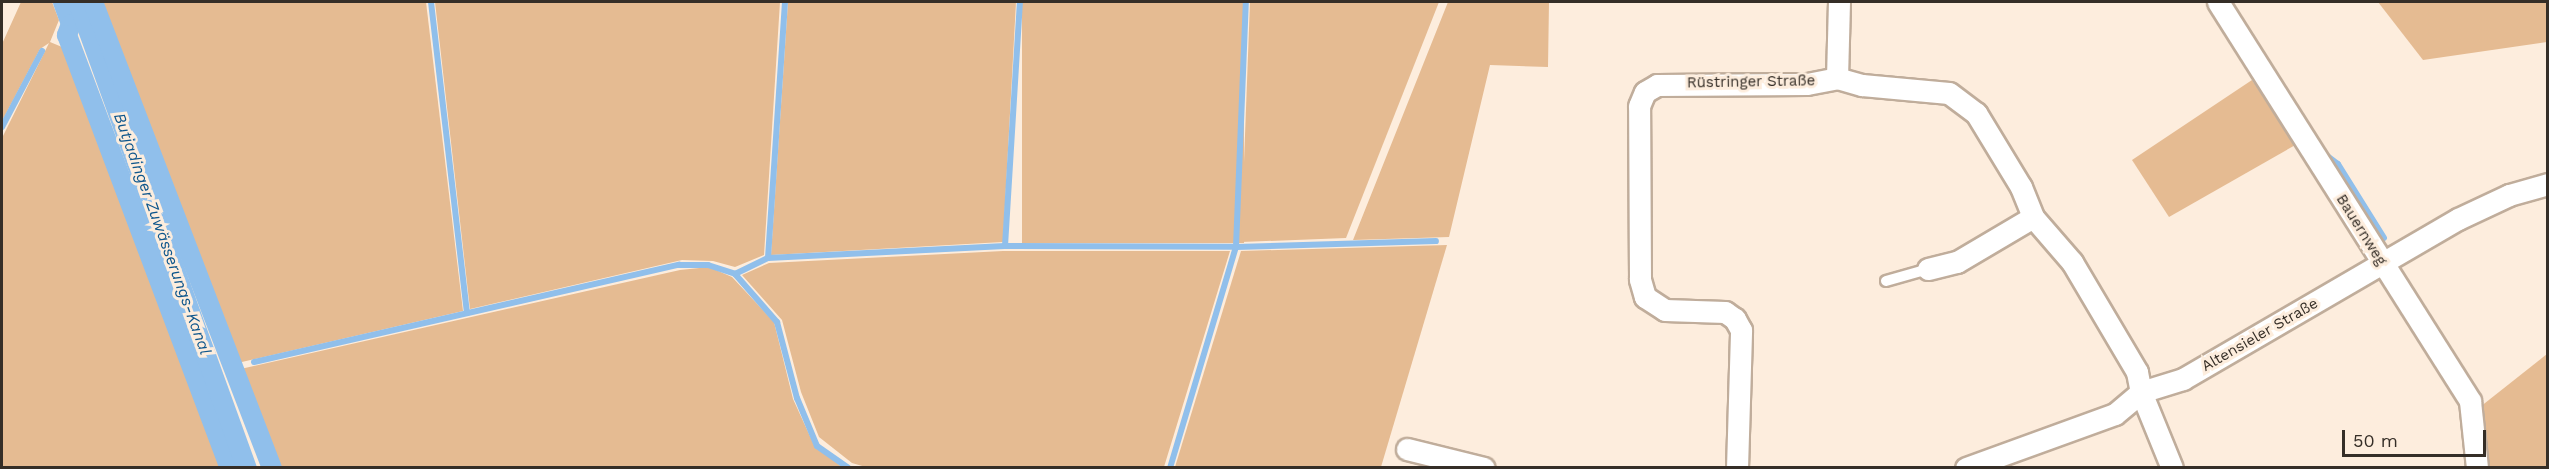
<!DOCTYPE html>
<meta charset="utf-8">
<style>
body{margin:0}
#map{position:relative;width:2549px;height:469px;overflow:hidden;background:#fdeddd;font-family:"Work Sans",sans-serif}
div>[style]{position:absolute}
.green>*{inset:0;background:#e5bb92;transform-origin:0 0}
.stream>*{height:6px;margin:-3px;padding:0 3px;transform-origin:3px;border-radius:3px;background:#90bfeb}
.canal>*{height:20px;margin:-10px;padding:0 10px;transform-origin:10px;border-radius:10px;background:#90bfeb}
.roads{filter:drop-shadow(2px 0 #c0ad9b) drop-shadow(-2px 0 #c0ad9b) drop-shadow(0 2px #c0ad9b) drop-shadow(0 -2px #c0ad9b)}
.service>*{height:10px;margin:-5px;padding:0 5px;transform-origin:5px;border-radius:5px;background:#fff}
.minor>*{height:21px;margin:-10.5px;padding:0 10.5px;transform-origin:10.5px;border-radius:10.5px;background:#fff}
span{translate:-50% -50%;white-space:nowrap;text-align:center;line-height:1.15;-webkit-text-stroke:6px #fdeddd;paint-order:stroke}
.street-label{font-size:15px;color:#352e27}
.water-label{font-size:16px;color:#0e568c;font-style:italic}
.frame{position:absolute;inset:0;border:3px solid #352e27;pointer-events:none}
.scale{position:absolute;left:2342px;top:430px;width:144px;height:27px;box-sizing:border-box;border:3px solid #352e27;border-top:0;padding-left:8px;font-size:18px;line-height:21px;white-space:nowrap;color:#352e27;-webkit-text-stroke:4px #fdeddd;paint-order:stroke}
</style>
<div id="map">
<div class="green">
<div style="clip-path:polygon(21px 2px,52px 2px,59px 20px,50px 42px,62px 47px,67px 35px,230px 467px,2px 467px,2px 138px,49px 43px,40px 49px,2px 121px,2px 44px)"></div>
<div style="clip-path:polygon(93px 2px,426px 2px,463px 311px,233px 364px)"></div>
<div style="clip-path:polygon(435px 2px,780px 2px,764px 255px,735px 267px,713px 261px,682px 260px,470px 309px)"></div>
<div style="clip-path:polygon(788px 2px,1016px 2px,1003px 242px,771px 255px)"></div>
<div style="left:1022px;top:2px;width:222px;height:241px"></div>
<div style="clip-path:polygon(1250px 2px,1439px 2px,1346px 238px,1241px 242px)"></div>
<div style="clip-path:polygon(1448px 2px,1549px 2px,1548px 67px,1490px 65px,1449px 237px,1353px 240px)"></div>
<div style="clip-path:polygon(2378px 2px,2547px 2px,2547px 42px,2423px 60px)"></div>
<div style="clip-path:polygon(2252px 80px,2297px 144px,2169px 217px,2132px 160px)"></div>
<div style="clip-path:polygon(1447px 245px,1381px 467px,1175px 467px,1241px 251px)"></div>
<div style="clip-path:polygon(1003px 251px,1230px 251px,1164px 467px,869px 468px,852px 463px,819px 437px,801px 392px,782px 320px,742px 275px,769px 263px)"></div>
<div style="clip-path:polygon(709px 267px,732px 277px,774px 322px,793px 399px,814px 445px,842px 467px,272px 467px,236px 370px,680px 270px)"></div>
<div style="clip-path:polygon(2547px 354px,2547px 467px,2486px 467px,2480px 407px)"></div>
</div>
<div class="stream">
<div style="left:431px;top:2px;width:313px;rotate:83.4deg"></div>
<div style="left:2px;top:127px;width:86px;rotate:-62.2deg"></div>
<div style="left:2322px;top:152px;width:20px;rotate:37deg"></div>
<div style="left:2338px;top:164px;width:87px;rotate:58.1deg"></div>
<div style="left:1005px;top:246px;width:244px;rotate:-86.5deg"></div>
<div style="left:768px;top:258px;width:257px;rotate:-86.2deg"></div>
<div style="left:735px;top:274px;width:37px;rotate:-26deg"></div>
<div style="left:768px;top:258px;width:237px;rotate:-2.9deg"></div>
<div style="left:1005px;top:246px;width:231px;rotate:0.2deg"></div>
<div style="left:1236px;top:247px;width:200px;rotate:-1.7deg"></div>
<div style="left:254px;top:362px;width:436px;rotate:-12.9deg"></div>
<div style="left:679px;top:265px;width:29px"></div>
<div style="left:708px;top:265px;width:28px;rotate:18deg"></div>
<div style="left:735px;top:274px;width:64px;rotate:48.8deg"></div>
<div style="left:777px;top:322px;width:79px;rotate:75.3deg"></div>
<div style="left:797px;top:398px;width:52px;rotate:67.4deg"></div>
<div style="left:817px;top:446px;width:38px;rotate:35deg"></div>
<div style="left:1170px;top:468px;width:231px;rotate:-73.4deg"></div>
<div style="left:1236px;top:247px;width:245px;rotate:-87.7deg"></div>
</div>
<div class="canal">
<div style="left:63px;top:2px;width:23px;rotate:70deg"></div>
<div style="left:71px;top:24px;width:12px;rotate:110deg"></div>
<div style="left:67px;top:35px;width:463px;rotate:69.4deg"></div>
<div style="left:78px;top:2px;width:496px;rotate:70.1deg"></div>
<div style="left:93px;top:2px;width:499px;rotate:69deg"></div>
</div>
<div class="roads">
<div class="service">
<div style="left:1886px;top:281px;width:44px;rotate:-15.9deg"></div>
</div>
<div class="minor">
<div style="left:2218px;top:2px;width:472px;rotate:57.7deg"></div>
<div style="left:2470px;top:401px;width:67px;rotate:84deg"></div>
<div style="left:1837px;top:78px;width:76px;rotate:-88.5deg"></div>
<div style="left:1928px;top:269px;width:30px;rotate:-14deg"></div>
<div style="left:1957px;top:262px;width:88px;rotate:-30.6deg"></div>
<div style="left:1407px;top:449px;width:79px;rotate:13.9deg"></div>
<div style="left:1737px;top:468px;width:138px;rotate:-88.3deg"></div>
<div style="left:1741px;top:330px;width:13px;rotate:-119deg"></div>
<div style="left:1735px;top:319px;width:12px;rotate:-145deg"></div>
<div style="left:1725px;top:312px;width:60px;rotate:-178.1deg"></div>
<div style="left:1665px;top:310px;width:24px;rotate:-147deg"></div>
<div style="left:1645px;top:297px;width:19px;rotate:-106deg"></div>
<div style="left:1640px;top:279px;width:173px;rotate:-90.3deg"></div>
<div style="left:1639px;top:106px;width:15px;rotate:-67deg"></div>
<div style="left:1645px;top:92px;width:14px;rotate:-30deg"></div>
<div style="left:1657px;top:85px;width:150px;rotate:-0.4deg"></div>
<div style="left:1807px;top:84px;width:31px;rotate:-11deg"></div>
<div style="left:1837px;top:78px;width:26px;rotate:16deg"></div>
<div style="left:1862px;top:85px;width:87px;rotate:5.3deg"></div>
<div style="left:1949px;top:93px;width:34px;rotate:37deg"></div>
<div style="left:1976px;top:113px;width:87px;rotate:58.7deg"></div>
<div style="left:2021px;top:187px;width:32px;rotate:68deg"></div>
<div style="left:2033px;top:217px;width:60px;rotate:49.1deg"></div>
<div style="left:2072px;top:262px;width:128px;rotate:59.4deg"></div>
<div style="left:2137px;top:372px;width:20px;rotate:79deg"></div>
<div style="left:2141px;top:392px;width:82px;rotate:67.8deg"></div>
<div style="left:1966px;top:468px;width:158px;rotate:-19.9deg"></div>
<div style="left:2115px;top:414px;width:34px;rotate:-40deg"></div>
<div style="left:2141px;top:392px;width:44px;rotate:-17.2deg"></div>
<div style="left:2183px;top:379px;width:318px;rotate:-30.2deg"></div>
<div style="left:2458px;top:219px;width:56px;rotate:-25.2deg"></div>
<div style="left:2509px;top:195px;width:41px;rotate:-15.8deg"></div>
</div>
</div>
<div class="street-label">
<span style="left:1751px;top:82px;rotate:-1deg">Rüstringer Straße</span>
<span style="left:2361px;top:230px;rotate:58deg">Bauernweg</span>
<span style="left:2260px;top:335px;rotate:-30deg">Altensieler Straße</span>
</div>
<div class="water-label">
<span style="left:162px;top:234px;rotate:70deg">Butjadinger Zuwässerungs-Kanal</span>
</div>
<div class="frame"></div>
<div class="scale">50 m</div>
</div>
